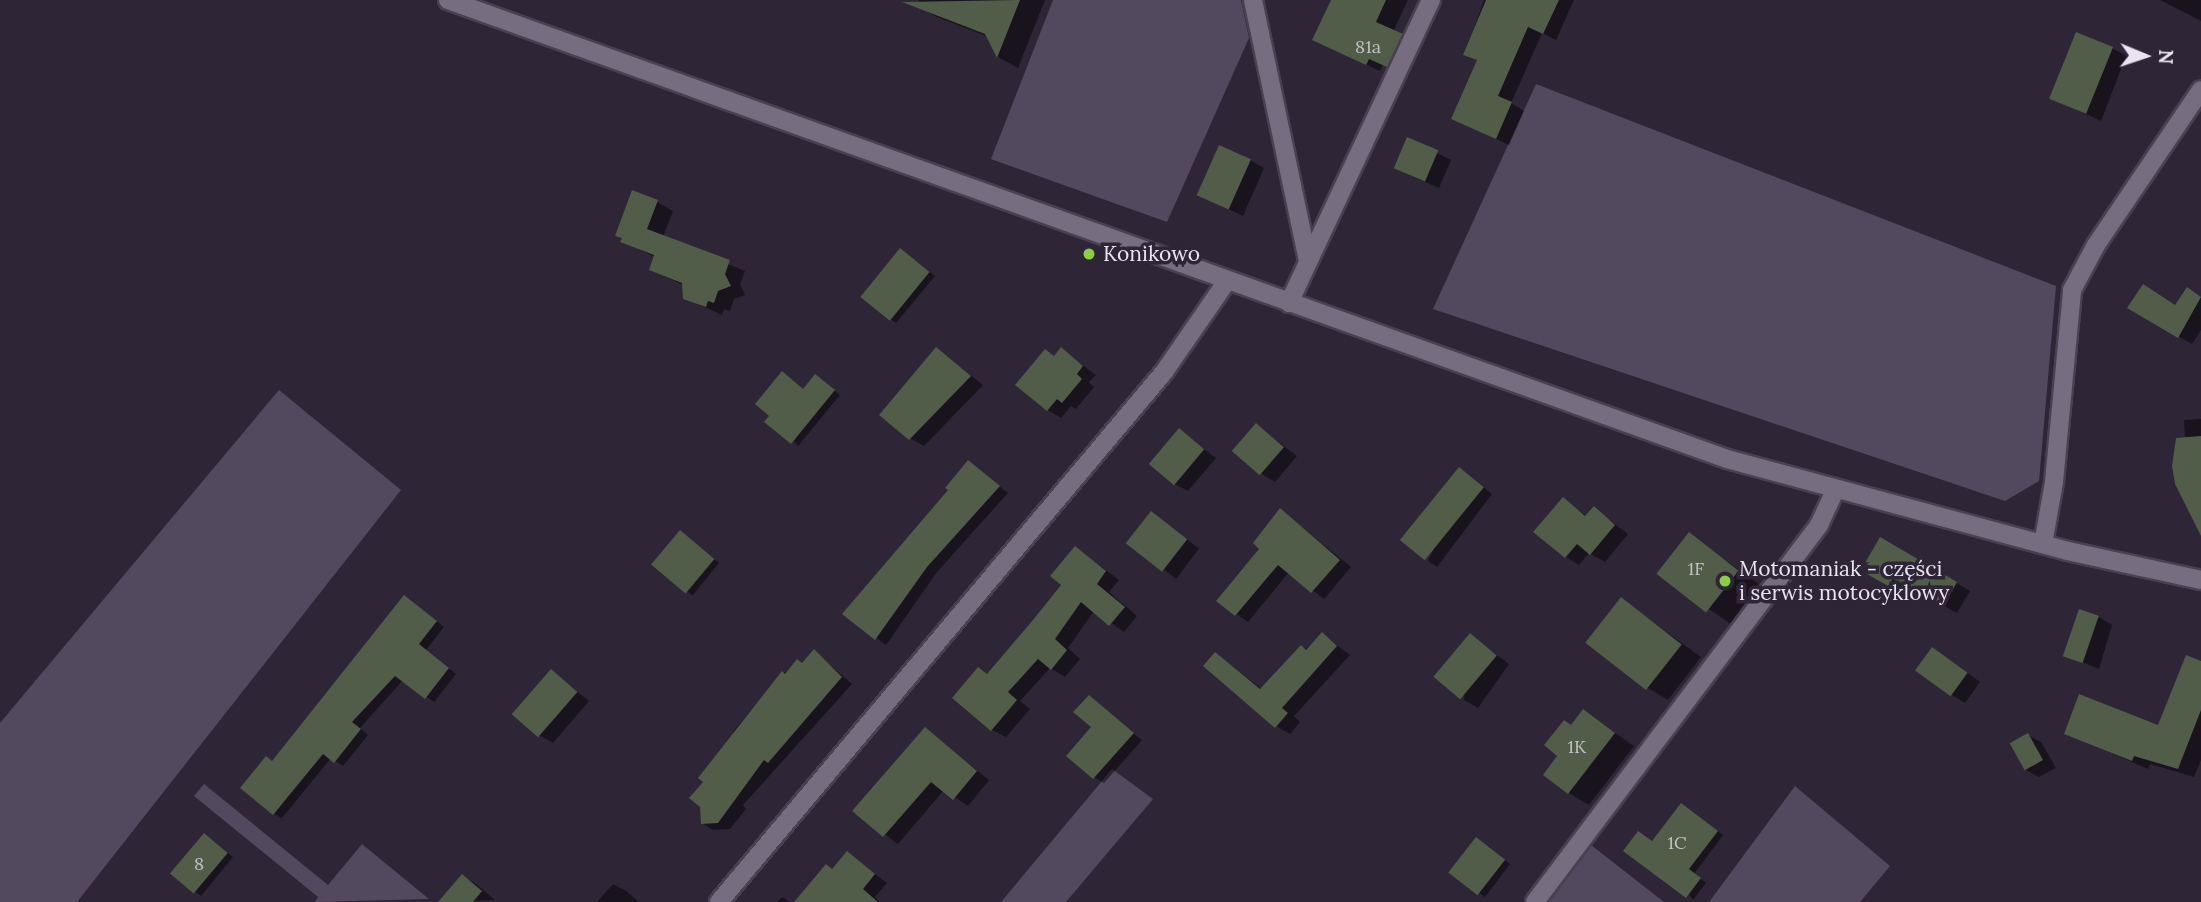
<!DOCTYPE html>
<meta charset="utf-8">
<style>
body{margin:0}
#map{position:relative;width:2201px;height:902px;overflow:hidden;background:#2e2536;font-family:Lora,serif}
div>[style]{position:absolute}
.green>*{inset:0;background:#53495f}
.shadow>*{inset:0;background:#0007;transform-origin:0 0}
.building>*{inset:0;background:#515c49;transform-origin:0 0}
.roads{filter:drop-shadow(2px 0 #494150) drop-shadow(-2px 0 #494150) drop-shadow(0 2px #494150) drop-shadow(0 -2px #494150)}
.street>*{height:18px;margin:-9px;padding:0 9px;transform-origin:9px;border-radius:9px;background:#766d81}
.secondary>*{height:18px;margin:-9px;padding:0 9px;transform-origin:9px;border-radius:9px;background:#766d81}
.dots>*{width:19px;height:19px;translate:-50% -50%;box-sizing:border-box;border:4px solid #2e2536;border-radius:50%}
span{translate:-50% -50%;white-space:nowrap;text-align:center;line-height:1.15;-webkit-text-stroke:7px #2e2536;paint-order:stroke}
.number-label{font-size:18px;color:#c3c2c6}
.number-label span{-webkit-text-stroke-width:0}
.poi-label{font-size:21px;color:#e9e4ef}
.left{translate:0 -50%;text-align:left}
.north{position:absolute;left:2110px;top:21px;width:70px;height:70px;-webkit-text-stroke:5px #2e2536;paint-order:stroke;rotate:92deg;font-size:19px;font-weight:700;line-height:28px;text-align:center;color:#e9e4ef}
.north::after{content:'';display:block;margin:auto;width:24px;height:32px;background:#e9e4ef;clip-path:polygon(50% 0,100% 100%,50% 72%,0 100%)}
</style>
<div id="map">
<div class="green">
<div style="clip-path:polygon(1053px 0,1241px 0,1249px 38px,1167px 222px,991px 159px)"></div>
<div style="clip-path:polygon(1536px 84px,2056px 286px,2039px 481px,2005px 501px,1433px 309px)"></div>
<div style="clip-path:polygon(279px 390px,401px 490px,77px 902px,0 902px,0 723px)"></div>
<div style="clip-path:polygon(1112px 769px,1153px 799px,1066px 902px,1001px 902px)"></div>
<div style="clip-path:polygon(204px 784px,328px 885px,362px 844px,429px 899px,315px 902px,318px 897px,194px 796px)"></div>
<div style="clip-path:polygon(1795px 786px,1890px 866px,1860px 902px,1709px 902px)"></div>
<div style="clip-path:polygon(1591px 845px,1664px 902px,1546px 902px)"></div>
</div>
<div class="shadow">
<div style="clip-path:polygon(919px 0,1045px 0,1018px 68px,998px 57px,989px 37px,937px 17px,917px 6px)"></div>
<div style="clip-path:polygon(1358px 0,1408px 0,1393px 32px,1415px 43px,1401px 73px,1383px 65px,1380px 71px,1315px 40px)"></div>
<div style="clip-path:polygon(1484px 0,1574px 0,1556px 40px,1542px 33px,1511px 103px,1524px 111px,1509px 145px,1453px 118px,1478px 61px,1465px 54px)"></div>
<div style="clip-path:polygon(2160px 0,2201px 0,2201px 21px)"></div>
<div style="clip-path:polygon(2112px 48px,2126px 56px,2101px 121px,2054px 99px)"></div>
<div style="clip-path:polygon(1408px 139px,1451px 160px,1439px 188px,1409px 175px)"></div>
<div style="clip-path:polygon(1250px 160px,1264px 168px,1243px 216px,1199px 195px)"></div>
<div style="clip-path:polygon(657px 202px,673px 211px,663px 237px,745px 271px,740px 284px,745px 295px,734px 299px,730px 311px,724px 309px,722px 315px,685px 298px,683px 285px,651px 269px,655px 257px,622px 241px)"></div>
<div style="clip-path:polygon(901px 250px,935px 276px,896px 323px,890px 319px)"></div>
<div style="clip-path:polygon(2187px 290px,2201px 298px,2201px 330px,2192px 344px,2129px 308px,2176px 307px)"></div>
<div style="clip-path:polygon(937px 349px,983px 385px,924px 446px,910px 438px)"></div>
<div style="clip-path:polygon(1061px 349px,1096px 375px,1089px 382px,1094px 387px,1076px 409px,1071px 406px,1061px 418px,1048px 410px,1046px 351px,1055px 356px)"></div>
<div style="clip-path:polygon(822px 380px,840px 395px,798px 446px,771px 415px)"></div>
<div style="clip-path:polygon(2201px 419px,2201px 516px,2179px 484px,2175px 441px,2185px 438px,2184px 420px)"></div>
<div style="clip-path:polygon(1256px 425px,1297px 456px,1275px 482px,1262px 474px)"></div>
<div style="clip-path:polygon(1180px 431px,1216px 458px,1188px 491px,1175px 484px)"></div>
<div style="clip-path:polygon(968px 462px,1008px 493px,937px 572px,886px 645px,845px 614px,951px 490px)"></div>
<div style="clip-path:polygon(1469px 475px,1492px 494px,1437px 567px,1428px 561px)"></div>
<div style="clip-path:polygon(1563px 500px,1588px 517px,1594px 509px,1628px 534px,1605px 562px,1589px 553px,1579px 565px,1566px 557px)"></div>
<div style="clip-path:polygon(1280px 510px,1351px 567px,1324px 599px,1289px 572px,1248px 622px,1218px 601px,1262px 548px)"></div>
<div style="left:1152px;top:513px;width:59px;height:38px;rotate:37deg"></div>
<div style="left:681px;top:532px;width:49px;height:42px;rotate:39deg"></div>
<div style="left:1689px;top:535px;width:85px;height:49px;rotate:35deg"></div>
<div style="clip-path:polygon(1881px 539px,1970px 591px,1957px 613px,1907px 585px,1902px 592px,1869px 573px)"></div>
<div style="clip-path:polygon(1076px 548px,1119px 580px,1109px 592px,1137px 616px,1124px 632px,1094px 611px,1068px 648px,1080px 659px,1065px 677px,1050px 668px,1020px 701px,1030px 709px,1006px 737px,992px 730px,988px 675px,1063px 585px)"></div>
<div style="clip-path:polygon(1621px 599px,1701px 657px,1668px 700px,1648px 688px)"></div>
<div style="clip-path:polygon(412px 602px,444px 627px,426px 650px,456px 674px,434px 702px,403px 680px,360px 728px,368px 735px,343px 766px,331px 758px,282px 818px,274px 814px,273px 762px)"></div>
<div style="clip-path:polygon(2099px 617px,2112px 625px,2099px 669px,2067px 656px)"></div>
<div style="clip-path:polygon(1322px 634px,1350px 655px,1294px 716px,1300px 722px,1290px 734px,1276px 726px,1215px 654px,1262px 689px)"></div>
<div style="clip-path:polygon(1470px 635px,1509px 664px,1478px 708px,1464px 700px)"></div>
<div style="clip-path:polygon(814px 651px,852px 684px,743px 805px,746px 809px,730px 829px,713px 830px,702px 823px,737px 735px,733px 732px,782px 674px,803px 665px)"></div>
<div style="clip-path:polygon(1946px 657px,1980px 682px,1965px 703px,1952px 695px)"></div>
<div style="clip-path:polygon(2201px 663px,2201px 760px,2194px 777px,2150px 764px,2148px 769px,2066px 733px,2159px 727px)"></div>
<div style="clip-path:polygon(552px 672px,589px 701px,553px 743px,539px 735px)"></div>
<div style="clip-path:polygon(1089px 697px,1142px 740px,1104px 783px,1094px 777px)"></div>
<div style="clip-path:polygon(1583px 711px,1634px 746px,1589px 805px,1569px 793px,1560px 756px)"></div>
<div style="clip-path:polygon(925px 729px,989px 780px,968px 806px,944px 790px,898px 844px,854px 811px)"></div>
<div style="clip-path:polygon(2028px 735px,2041px 742px,2056px 768px,2039px 777px,2026px 770px)"></div>
<div style="clip-path:polygon(1687px 809px,1723px 835px,1694px 874px,1706px 883px,1693px 900px,1653px 843px)"></div>
<div style="clip-path:polygon(211px 839px,233px 857px,201px 896px,173px 875px)"></div>
<div style="clip-path:polygon(1483px 843px,1510px 864px,1485px 897px,1453px 874px)"></div>
<div style="clip-path:polygon(848px 854px,887px 883px,875px 897px,880px 902px,797px 902px)"></div>
<div style="clip-path:polygon(463px 876px,476px 884px,495px 900px,446px 902px)"></div>
<div style="clip-path:polygon(613px 884px,626px 891px,639px 902px,597px 902px)"></div>
<div style="clip-path:polygon(782px 897px,790px 902px,777px 902px)"></div>
</div>
<div class="building">
<div style="clip-path:polygon(1020px 0,997px 58px,985px 34px,902px 2px)"></div>
<div style="clip-path:polygon(1331px 0,1386px 0,1376px 22px,1403px 34px,1387px 67px,1369px 59px,1366px 65px,1312px 40px)"></div>
<div style="clip-path:polygon(1486px 0,1559px 0,1543px 34px,1528px 27px,1498px 96px,1512px 102px,1496px 139px,1451px 119px,1477px 60px,1463px 55px)"></div>
<div style="left:2076px;top:32px;width:40px;height:72px;rotate:22deg"></div>
<div style="left:1407px;top:137px;width:34px;height:34px;rotate:23deg"></div>
<div style="left:1219px;top:145px;width:35px;height:55px;rotate:24deg"></div>
<div style="clip-path:polygon(632px 190px,658px 200px,647px 229px,730px 260px,725px 274px,731px 286px,718px 291px,714px 303px,708px 301px,706px 307px,683px 299px,682px 283px,649px 270px,654px 255px,620px 242px,622px 238px,615px 236px)"></div>
<div style="left:900px;top:248px;width:38px;height:63px;rotate:39deg"></div>
<div style="clip-path:polygon(2143px 284px,2175px 305px,2187px 287px,2201px 297px,2178px 338px,2127px 308px)"></div>
<div style="clip-path:polygon(936px 347px,971px 376px,909px 440px,879px 415px)"></div>
<div style="clip-path:polygon(1061px 347px,1083px 366px,1077px 374px,1082px 379px,1062px 403px,1057px 399px,1047px 411px,1015px 385px,1045px 349px,1054px 356px)"></div>
<div style="clip-path:polygon(782px 371px,803px 389px,815px 374px,835px 390px,791px 444px,764px 422px,769px 416px,755px 404px)"></div>
<div style="left:1256px;top:423px;width:37px;height:37px;rotate:41deg"></div>
<div style="left:1179px;top:428px;width:33px;height:47px;rotate:40deg"></div>
<div style="clip-path:polygon(2201px 436px,2201px 536px,2175px 484px,2172px 466px,2176px 438px)"></div>
<div style="clip-path:polygon(968px 460px,1000px 486px,927px 567px,875px 640px,842px 614px,948px 490px,945px 488px)"></div>
<div style="left:1459px;top:467px;width:32px;height:94px;rotate:39deg"></div>
<div style="clip-path:polygon(1563px 497px,1585px 516px,1594px 506px,1615px 525px,1590px 555px,1577px 544px,1565px 558px,1533px 532px)"></div>
<div style="clip-path:polygon(1280px 508px,1340px 560px,1311px 593px,1278px 565px,1235px 616px,1216px 601px,1259px 549px,1253px 543px)"></div>
<div style="left:1151px;top:511px;width:46px;height:41px;rotate:38deg"></div>
<div style="left:680px;top:530px;width:45px;height:45px;rotate:40deg"></div>
<div style="left:1689px;top:532px;width:63px;height:53px;rotate:38deg"></div>
<div style="clip-path:polygon(1880px 537px,1957px 582px,1943px 607px,1893px 579px,1888px 586px,1867px 574px,1871px 567px,1865px 563px)"></div>
<div style="clip-path:polygon(1075px 546px,1106px 571px,1097px 584px,1125px 607px,1109px 626px,1081px 602px,1055px 639px,1067px 650px,1051px 670px,1038px 659px,1008px 692px,1017px 700px,991px 731px,952px 698px,978px 667px,987px 674px,1033px 620px,1061px 585px,1050px 576px)"></div>
<div style="clip-path:polygon(404px 595px,437px 621px,419px 644px,449px 668px,425px 699px,395px 676px,352px 722px,361px 729px,334px 763px,323px 754px,273px 815px,240px 788px,266px 756px,272px 761px)"></div>
<div style="left:1621px;top:597px;width:77px;height:58px;rotate:38deg"></div>
<div style="left:2079px;top:609px;width:21px;height:50px;rotate:19deg"></div>
<div style="clip-path:polygon(1322px 632px,1337px 646px,1282px 708px,1288px 713px,1275px 728px,1203px 666px,1215px 652px,1260px 689px,1301px 645px,1306px 650px)"></div>
<div style="left:1470px;top:633px;width:35px;height:57px;rotate:40deg"></div>
<div style="left:1932px;top:647px;width:44px;height:29px;rotate:36deg"></div>
<div style="clip-path:polygon(814px 649px,842px 677px,768px 763px,764px 760px,718px 823px,701px 824px,700px 807px,689px 798px,703px 782px,698px 778px,782px 671px,785px 674px,797px 659px,802px 663px)"></div>
<div style="clip-path:polygon(2186px 655px,2201px 661px,2201px 710px,2178px 769px,2134px 756px,2132px 761px,2064px 734px,2079px 694px,2158px 725px)"></div>
<div style="left:551px;top:669px;width:35px;height:60px;rotate:41deg"></div>
<div style="clip-path:polygon(1089px 695px,1134px 733px,1093px 779px,1066px 756px,1091px 727px,1073px 712px)"></div>
<div style="clip-path:polygon(1583px 709px,1615px 733px,1568px 794px,1543px 775px,1557px 756px,1544px 745px,1564px 720px,1571px 725px)"></div>
<div style="clip-path:polygon(925px 727px,977px 771px,953px 800px,931px 782px,883px 837px,852px 811px)"></div>
<div style="left:2028px;top:733px;width:31px;height:21px;rotate:61deg"></div>
<div style="clip-path:polygon(1681px 803px,1718px 831px,1689px 869px,1701px 878px,1686px 898px,1623px 851px,1638px 831px,1652px 841px)"></div>
<div style="left:204px;top:833px;width:31px;height:53px;rotate:40deg"></div>
<div style="left:1476px;top:837px;width:37px;height:45px;rotate:38deg"></div>
<div style="clip-path:polygon(847px 851px,875px 874px,863px 889px,878px 902px,794px 902px,826px 864px,832px 869px)"></div>
<div style="clip-path:polygon(462px 874px,482px 891px,473px 902px,438px 902px)"></div>
</div>
<div class="roads">
<div class="street">
<div style="left:1253px;top:0;width:267px;rotate:78.1deg"></div>
<div style="left:1289px;top:303px;width:335px;rotate:-64.9deg"></div>
<div style="left:719px;top:902px;width:692px;rotate:-49.98deg"></div>
<div style="left:1164px;top:372px;width:111px;rotate:-55.3deg"></div>
<div style="left:1535px;top:902px;width:472px;rotate:-53deg"></div>
<div style="left:1819px;top:525px;width:38px;rotate:-65deg"></div>
</div>
<div class="secondary">
<div style="left:448px;top:0;width:1359px;rotate:19.74deg"></div>
<div style="left:1727px;top:459px;width:353px;rotate:15.1deg"></div>
<div style="left:2068px;top:551px;width:136px;rotate:12.3deg"></div>
<div style="left:2043px;top:544px;width:63px;rotate:-79.9deg"></div>
<div style="left:2054px;top:482px;width:193px;rotate:-84.6deg"></div>
<div style="left:2072px;top:290px;width:51px;rotate:-61.9deg"></div>
<div style="left:2096px;top:245px;width:187px;rotate:-55.9deg"></div>
</div>
</div>
<div class="dots">
<div style="left:1089px;top:254px;background:#8cce45"></div>
<div style="left:1725px;top:581px;background:#8cce45"></div>
</div>
<div class="number-label">
<span style="left:1368px;top:47px">81a</span>
<span style="left:1696px;top:569px">1F</span>
<span style="left:1577px;top:747px">1K</span>
<span style="left:1677px;top:843px">1C</span>
<span style="left:199px;top:864px">8</span>
</div>
<div class="poi-label">
<span class="left" style="left:1103px;top:254px">Konikowo</span>
<span class="left" style="left:1739px;top:581px">Motomaniak - części<br>i serwis motocyklowy</span>
</div>
<div class="north">N</div>
</div>
